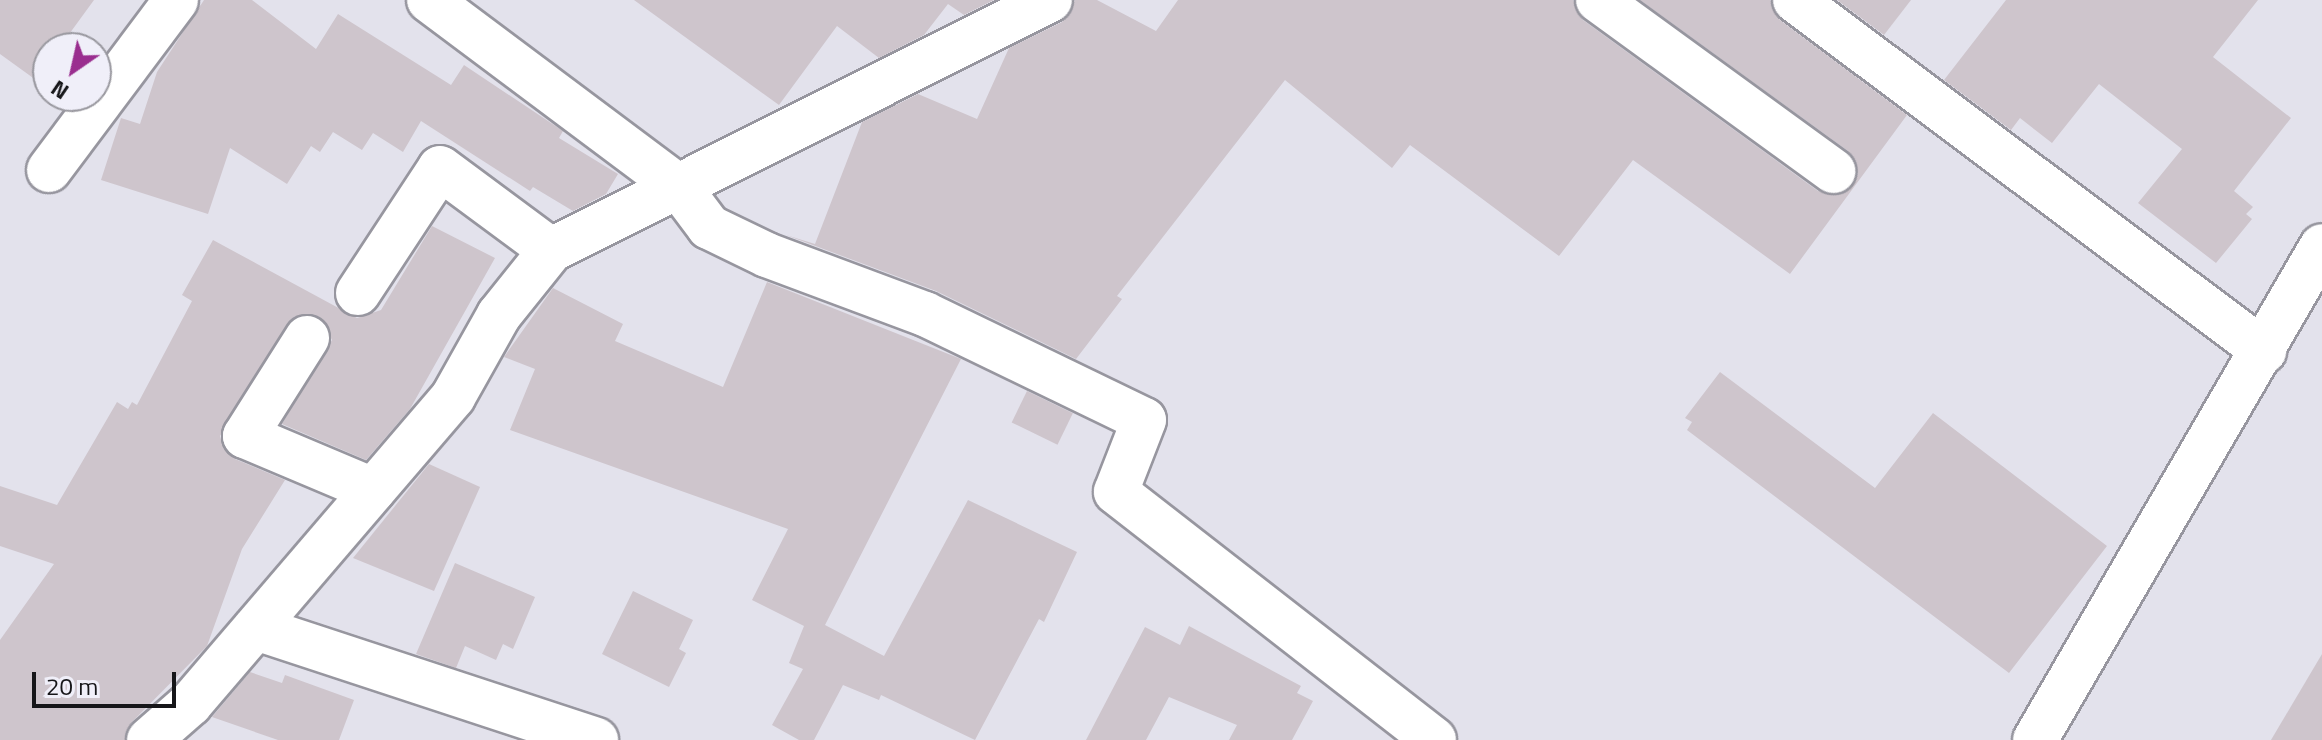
<!DOCTYPE html>
<style>
body{margin:0}
#map{position:relative;width:2322px;height:740px;overflow:hidden;background:#e3e2ec;font-family:"Titillium Web",sans-serif}
div>[style]{position:absolute}
.building>*{inset:0;background:#cec5cc;transform-origin:0 0}
.roads{filter:drop-shadow(2px 0 #97969f) drop-shadow(-2px 0 #97969f) drop-shadow(0 2px #97969f) drop-shadow(0 -2px #97969f)}
.minor>*{height:44px;margin:-22px;padding:0 22px;transform-origin:22px;border-radius:22px;background:#fff}
span{translate:-50% -50%;white-space:nowrap;text-align:center;line-height:1.15;-webkit-text-stroke:7px #f0eff9;paint-order:stroke}
.north{position:absolute;left:32px;top:32px;width:80px;height:80px;box-sizing:border-box;background:#f0eff9;border:2px solid #99989f;border-radius:50%;rotate:214deg;font-size:22px;font-weight:700;line-height:32px;text-align:center;color:#161619}
.north::after{content:'';display:block;margin:auto;width:28px;height:36px;background:#9a2e8f;clip-path:polygon(50% 0,100% 100%,50% 72%,0 100%)}
.scale{position:absolute;left:32px;top:672px;width:144px;height:36px;box-sizing:border-box;border:4px solid #161619;border-top:0;padding-left:10px;font-size:24px;line-height:28px;white-space:nowrap;color:#161619;-webkit-text-stroke:6px #f0eff9;paint-order:stroke}
</style>
<div id="map">
<div class="building">
<div style="clip-path:polygon(0 0,94px 0,59px 48px,48px 48px,48px 63px,36px 80px,0 54px)"></div>
<div style="clip-path:polygon(204px 0,252px 0,316px 49px,338px 14px,451px 85px,464px 65px,563px 131px,559px 138px,618px 174px,606px 194px,573px 211px,533px 187px,530px 191px,421px 121px,403px 152px,373px 133px,362px 150px,333px 132px,320px 152px,311px 146px,287px 184px,230px 148px,208px 214px,101px 180px,121px 118px,140px 124px,157px 72px)"></div>
<div style="clip-path:polygon(634px 0,994px 0,964px 15px,948px 4px,924px 35px,879px 58px,837px 26px,779px 105px)"></div>
<div style="clip-path:polygon(1075px 0,1097px 0,1156px 31px,1178px 0,1573px 0,1583px 20px,1818px 191px,1842px 194px,1858px 174px,1848px 151px,1640px 0,1770px 0,1780px 20px,1907px 115px,1790px 274px,1633px 160px,1559px 256px,1410px 145px,1392px 168px,1285px 80px,1117px 296px,1122px 299px,1076px 359px,936px 291px,786px 235px,815px 244px,862px 122px,918px 94px,977px 119px,1009px 48px,1062px 22px)"></div>
<div style="clip-path:polygon(1837px 0,1911px 0,1884px 35px)"></div>
<div style="clip-path:polygon(2006px 0,2258px 0,2213px 57px,2291px 118px,2234px 191px,2253px 207px,2246px 214px,2252px 219px,2216px 263px,2138px 203px,2182px 149px,2099px 84px,2052px 143px,2020px 118px,2011px 130px,1944px 80px)"></div>
<div style="clip-path:polygon(432px 226px,495px 258px,410px 409px,366px 460px,282px 424px,332px 340px,320px 317px,295px 316px,220px 436px,224px 449px,235px 459px,285px 480px,242px 549px,207px 646px,132px 722px,125px 740px,0 740px,0 640px,54px 564px,0 546px,0 486px,57px 505px,117px 402px,128px 409px,132px 402px,137px 405px,192px 301px,182px 295px,213px 240px,357px 318px,381px 310px)"></div>
<div style="clip-path:polygon(767px 282px,961px 359px,825px 625px,884px 656px,968px 500px,1077px 552px,1044px 622px,1039px 619px,975px 740px,881px 695px,879px 700px,843px 685px,814px 740px,799px 740px,772px 725px,803px 669px,789px 663px,804px 626px,752px 600px,788px 529px,510px 430px,535px 369px,504px 357px,553px 288px,623px 324px,615px 341px,723px 387px)"></div>
<div style="clip-path:polygon(1720px 372px,1875px 488px,1933px 413px,2107px 546px,2009px 673px,1687px 430px,1692px 422px,1685px 418px)"></div>
<div style="left:1027px;top:391px;width:51px;height:35px;rotate:26deg"></div>
<div style="clip-path:polygon(429px 464px,480px 487px,434px 591px,353px 558px)"></div>
<div style="clip-path:polygon(455px 563px,535px 597px,513px 649px,503px 644px,496px 660px,465px 646px,456px 668px,416px 654px)"></div>
<div style="clip-path:polygon(633px 591px,693px 620px,679px 649px,686px 653px,669px 687px,602px 654px)"></div>
<div style="clip-path:polygon(1189px 626px,1301px 686px,1297px 693px,1313px 701px,1292px 740px,1229px 740px,1237px 725px,1169px 697px,1146px 740px,1086px 740px,1145px 627px,1180px 645px)"></div>
<div style="clip-path:polygon(2322px 654px,2322px 740px,2271px 740px)"></div>
<div style="clip-path:polygon(250px 672px,282px 683px,285px 675px,354px 700px,339px 740px,278px 740px,212px 717px)"></div>
</div>
<div class="roads">
<div class="minor">
<div style="left:429px;top:0;width:312px;rotate:36.8deg"></div>
<div style="left:679px;top:187px;width:50px;rotate:53.1deg"></div>
<div style="left:709px;top:227px;width:64px;rotate:25.8deg"></div>
<div style="left:767px;top:255px;width:169px;rotate:20.5deg"></div>
<div style="left:925px;top:314px;width:243px;rotate:25.8deg"></div>
<div style="left:1144px;top:420px;width:77px;rotate:111.3deg"></div>
<div style="left:1116px;top:492px;width:403px;rotate:37.9deg"></div>
<div style="left:1598px;top:0;width:291px;rotate:36deg"></div>
<div style="left:1795px;top:0;width:586px;rotate:36.81deg"></div>
<div style="left:49px;top:170px;width:212px;rotate:-53.2deg"></div>
<div style="left:358px;top:293px;width:149px;rotate:-56.7deg"></div>
<div style="left:440px;top:168px;width:138px;rotate:36.5deg"></div>
<div style="left:307px;top:338px;width:116px;rotate:122.3deg"></div>
<div style="left:245px;top:436px;width:139px;rotate:22.9deg"></div>
<div style="left:256px;top:628px;width:358px;rotate:18.2deg"></div>
<div style="left:149px;top:740px;width:55px;rotate:-41.3deg"></div>
<div style="left:190px;top:704px;width:404px;rotate:-49.4deg"></div>
<div style="left:453px;top:397px;width:94px;rotate:-60.7deg"></div>
<div style="left:499px;top:315px;width:83px;rotate:-51.3deg"></div>
<div style="left:551px;top:250px;width:558px;rotate:-26.61deg"></div>
<div style="left:2035px;top:740px;width:571px;rotate:-59.84deg"></div>
</div>
</div>
<div class="north">N</div>
<div class="scale">20 m</div>
</div>
